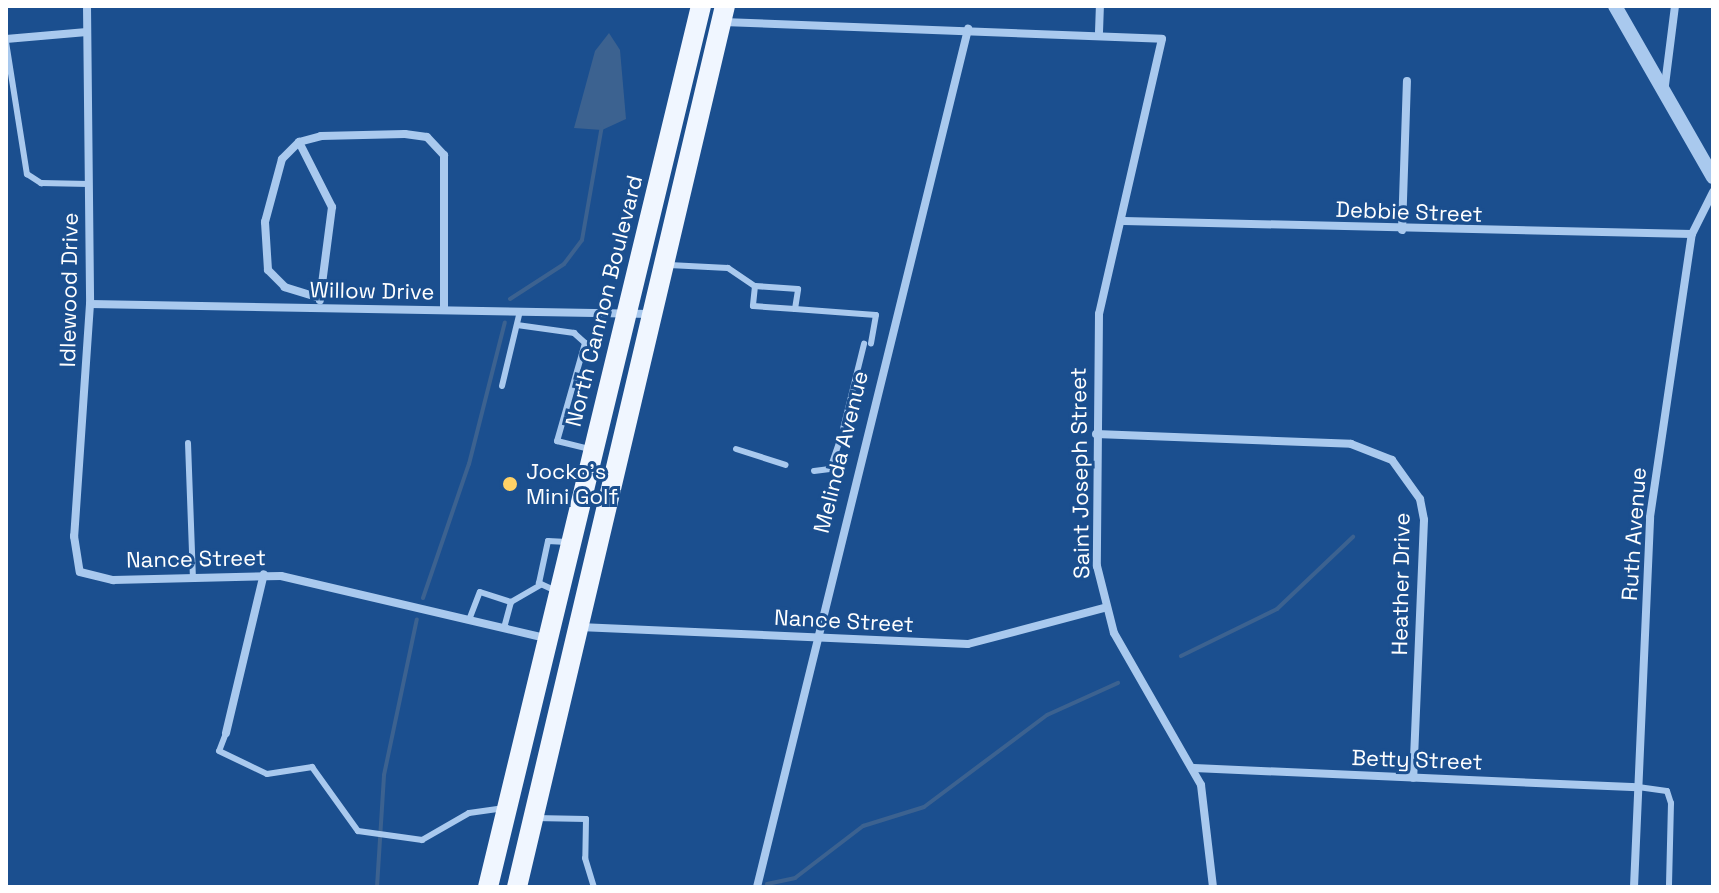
<!DOCTYPE html>
<style>
body{margin:0}
#map{position:relative;width:1719px;height:893px;overflow:hidden;background:#1b4f8f;font-family:"Space Grotesk",sans-serif}
div>[style]{position:absolute}
.water>*{inset:0;background:#3c6290}
.stream>*{height:4px;margin:-2px;padding:0 2px;transform-origin:2px;border-radius:2px;background:#3c6290}
.service>*{height:6px;margin:-3px;padding:0 3px;transform-origin:3px;border-radius:3px;background:#a9c9ee}
.minor>*{height:8px;margin:-4px;padding:0 4px;transform-origin:4px;border-radius:4px;background:#a9c9ee}
.tertiary>*{height:14px;margin:-7px;padding:0 7px;transform-origin:7px;border-radius:7px;background:#a9c9ee}
.primary>*{height:20px;margin:-10px;padding:0 10px;transform-origin:10px;border-radius:10px;background:#f0f6ff}
.dots>*{width:22px;height:22px;translate:-50% -50%;box-sizing:border-box;border:4px solid #1b4f8f;border-radius:50%}
span{translate:-50% -50%;white-space:nowrap;text-align:center;line-height:1.15;-webkit-text-stroke:6px #1b4f8f;paint-order:stroke}
.street-label{font-size:22px;color:#fff}
.poi-label{font-size:22px;color:#fff}
.left{translate:0 -50%;text-align:left}
.frame{position:absolute;inset:0;border:8px solid #fff;pointer-events:none}
</style>
<div id="map">
<div class="water">
<div style="clip-path:polygon(609px 33px,620px 50px,626px 119px,602px 130px,574px 128px,595px 51px)"></div>
</div>
<div class="stream">
<div style="left:510px;top:299px;width:64px;rotate:-32.9deg"></div>
<div style="left:564px;top:264px;width:30px;rotate:-53deg"></div>
<div style="left:582px;top:240px;width:117px;rotate:-80.1deg"></div>
<div style="left:423px;top:598px;width:142px;rotate:-71.1deg"></div>
<div style="left:469px;top:464px;width:146px;rotate:-75.8deg"></div>
<div style="left:1181px;top:656px;width:107px;rotate:-26.1deg"></div>
<div style="left:1277px;top:609px;width:105px;rotate:-43.5deg"></div>
<div style="left:767px;top:884px;width:29px;rotate:-12deg"></div>
<div style="left:795px;top:878px;width:86px;rotate:-37.4deg"></div>
<div style="left:863px;top:826px;width:64px;rotate:-17.3deg"></div>
<div style="left:924px;top:807px;width:154px;rotate:-36.8deg"></div>
<div style="left:1047px;top:715px;width:78px;rotate:-24.3deg"></div>
<div style="left:377px;top:887px;width:112px;rotate:-86.4deg"></div>
<div style="left:384px;top:775px;width:159px;rotate:-78.1deg"></div>
</div>
<div class="service">
<div style="left:6px;top:42px;width:134px;rotate:81deg"></div>
<div style="left:27px;top:174px;width:17px;rotate:33deg"></div>
<div style="left:41px;top:183px;width:48px;rotate:1.2deg"></div>
<div style="left:669px;top:265px;width:59px;rotate:2.9deg"></div>
<div style="left:728px;top:268px;width:32px;rotate:34deg"></div>
<div style="left:795px;top:309px;width:20px;rotate:-81deg"></div>
<div style="left:798px;top:289px;width:43px;rotate:-176deg"></div>
<div style="left:755px;top:286px;width:20px;rotate:96deg"></div>
<div style="left:753px;top:306px;width:42px;rotate:4.1deg"></div>
<div style="left:795px;top:309px;width:81px;rotate:4.2deg"></div>
<div style="left:876px;top:315px;width:29px;rotate:100deg"></div>
<div style="left:517px;top:325px;width:58px;rotate:8deg"></div>
<div style="left:574px;top:333px;width:15px;rotate:42deg"></div>
<div style="left:585px;top:343px;width:102px;rotate:105.9deg"></div>
<div style="left:557px;top:441px;width:36px;rotate:14deg"></div>
<div style="left:502px;top:386px;width:77px;rotate:-76.5deg"></div>
<div style="left:843px;top:429px;width:88px;rotate:-76.1deg"></div>
<div style="left:188px;top:443px;width:134px;rotate:87.9deg"></div>
<div style="left:736px;top:449px;width:52px;rotate:17.7deg"></div>
<div style="left:814px;top:471px;width:16px;rotate:-7deg"></div>
<div style="left:830px;top:469px;width:28px;rotate:-71deg"></div>
<div style="left:556px;top:591px;width:19px;rotate:-155deg"></div>
<div style="left:539px;top:583px;width:43px;rotate:-77.9deg"></div>
<div style="left:548px;top:541px;width:19px;rotate:3deg"></div>
<div style="left:469px;top:620px;width:30px;rotate:-69deg"></div>
<div style="left:480px;top:592px;width:33px;rotate:18deg"></div>
<div style="left:504px;top:628px;width:27px;rotate:-75deg"></div>
<div style="left:511px;top:602px;width:34px;rotate:-30deg"></div>
<div style="left:226px;top:733px;width:19px;rotate:111deg"></div>
<div style="left:219px;top:751px;width:53px;rotate:25.6deg"></div>
<div style="left:267px;top:774px;width:46px;rotate:-8.8deg"></div>
<div style="left:312px;top:767px;width:79px;rotate:54.3deg"></div>
<div style="left:358px;top:831px;width:65px;rotate:8deg"></div>
<div style="left:422px;top:840px;width:54px;rotate:-29.9deg"></div>
<div style="left:469px;top:813px;width:34px;rotate:-8deg"></div>
<div style="left:1638px;top:787px;width:29px;rotate:8deg"></div>
<div style="left:1667px;top:791px;width:13px;rotate:72deg"></div>
<div style="left:1671px;top:803px;width:84px;rotate:91.4deg"></div>
<div style="left:535px;top:818px;width:51px;rotate:1.1deg"></div>
<div style="left:586px;top:819px;width:39px;rotate:91deg"></div>
<div style="left:585px;top:858px;width:30px;rotate:73deg"></div>
</div>
<div class="minor">
<div style="left:87px;top:6px;width:298px;rotate:89.4deg"></div>
<div style="left:90px;top:304px;width:233px;rotate:93.9deg"></div>
<div style="left:74px;top:536px;width:36px;rotate:81deg"></div>
<div style="left:80px;top:572px;width:34px;rotate:14deg"></div>
<div style="left:113px;top:580px;width:168px;rotate:-1.4deg"></div>
<div style="left:281px;top:576px;width:272px;rotate:13.2deg"></div>
<div style="left:723px;top:22px;width:439px;rotate:2.2deg"></div>
<div style="left:1162px;top:39px;width:282px;rotate:102.9deg"></div>
<div style="left:1099px;top:314px;width:252px;rotate:90.5deg"></div>
<div style="left:1097px;top:566px;width:69px;rotate:75.8deg"></div>
<div style="left:1114px;top:633px;width:175px;rotate:60.2deg"></div>
<div style="left:1201px;top:785px;width:103px;rotate:83.3deg"></div>
<div style="left:1099px;top:32px;width:26px;rotate:-88deg"></div>
<div style="left:6px;top:39px;width:81px;rotate:-4.9deg"></div>
<div style="left:1664px;top:93px;width:88px;rotate:-82.8deg"></div>
<div style="left:299px;top:142px;width:73px;rotate:63.1deg"></div>
<div style="left:332px;top:207px;width:94px;rotate:97.4deg"></div>
<div style="left:1124px;top:221px;width:568px;rotate:1.31deg"></div>
<div style="left:1402px;top:230px;width:149px;rotate:-88.1deg"></div>
<div style="left:320px;top:298px;width:37px;rotate:-163deg"></div>
<div style="left:285px;top:287px;width:24px;rotate:-135deg"></div>
<div style="left:268px;top:270px;width:48px;rotate:-93.6deg"></div>
<div style="left:265px;top:222px;width:65px;rotate:-74.9deg"></div>
<div style="left:282px;top:159px;width:24px;rotate:-45deg"></div>
<div style="left:299px;top:142px;width:23px;rotate:-15deg"></div>
<div style="left:321px;top:136px;width:84px;rotate:-1.4deg"></div>
<div style="left:405px;top:134px;width:22px;rotate:8deg"></div>
<div style="left:427px;top:137px;width:25px;rotate:47deg"></div>
<div style="left:444px;top:155px;width:155px;rotate:90deg"></div>
<div style="left:90px;top:304px;width:562px;rotate:1.02deg"></div>
<div style="left:1096px;top:434px;width:255px;rotate:2.2deg"></div>
<div style="left:1351px;top:444px;width:44px;rotate:21.3deg"></div>
<div style="left:1392px;top:460px;width:48px;rotate:54.3deg"></div>
<div style="left:1420px;top:499px;width:21px;rotate:79deg"></div>
<div style="left:1424px;top:520px;width:258px;rotate:92.4deg"></div>
<div style="left:579px;top:627px;width:389px;rotate:2.5deg"></div>
<div style="left:968px;top:644px;width:141px;rotate:-14.8deg"></div>
<div style="left:226px;top:733px;width:163px;rotate:-76.6deg"></div>
<div style="left:1194px;top:768px;width:444px;rotate:2.5deg"></div>
<div style="left:757px;top:887px;width:884px;rotate:-76.18deg"></div>
<div style="left:1634px;top:887px;width:370px;rotate:-87.5deg"></div>
<div style="left:1650px;top:517px;width:286px;rotate:-81.6deg"></div>
<div style="left:1692px;top:234px;width:47px;rotate:-63.4deg"></div>
</div>
<div class="tertiary">
<div style="left:1615px;top:6px;width:197px;rotate:60.2deg"></div>
</div>
<div class="primary">
<div style="left:488px;top:887px;width:906px;rotate:-76.41deg"></div>
<div style="left:517px;top:887px;width:905px;rotate:-76.72deg"></div>
</div>
<div class="dots">
<div style="left:510px;top:484px;background:#ffd166"></div>
</div>
<div class="street-label">
<span style="left:1409px;top:212px;rotate:2deg">Debbie Street</span>
<span style="left:69px;top:290px;rotate:-89deg">Idlewood Drive</span>
<span style="left:372px;top:291px;rotate:1deg">Willow Drive</span>
<span style="left:604px;top:301px;rotate:-76deg">North Cannon Boulevard</span>
<span style="left:841px;top:452px;rotate:-76deg">Melinda Avenue</span>
<span style="left:1080px;top:473px;rotate:-91deg">Saint Joseph Street</span>
<span style="left:1634px;top:534px;rotate:-86deg">Ruth Avenue</span>
<span style="left:196px;top:559px;rotate:-1deg">Nance Street</span>
<span style="left:1401px;top:584px;rotate:-89deg">Heather Drive</span>
<span style="left:844px;top:621px;rotate:3deg">Nance Street</span>
<span style="left:1417px;top:760px;rotate:2deg">Betty Street</span>
</div>
<div class="poi-label">
<span class="left" style="left:526px;top:484px">Jocko's<br>Mini Golf</span>
</div>
<div class="frame"></div>
</div>
